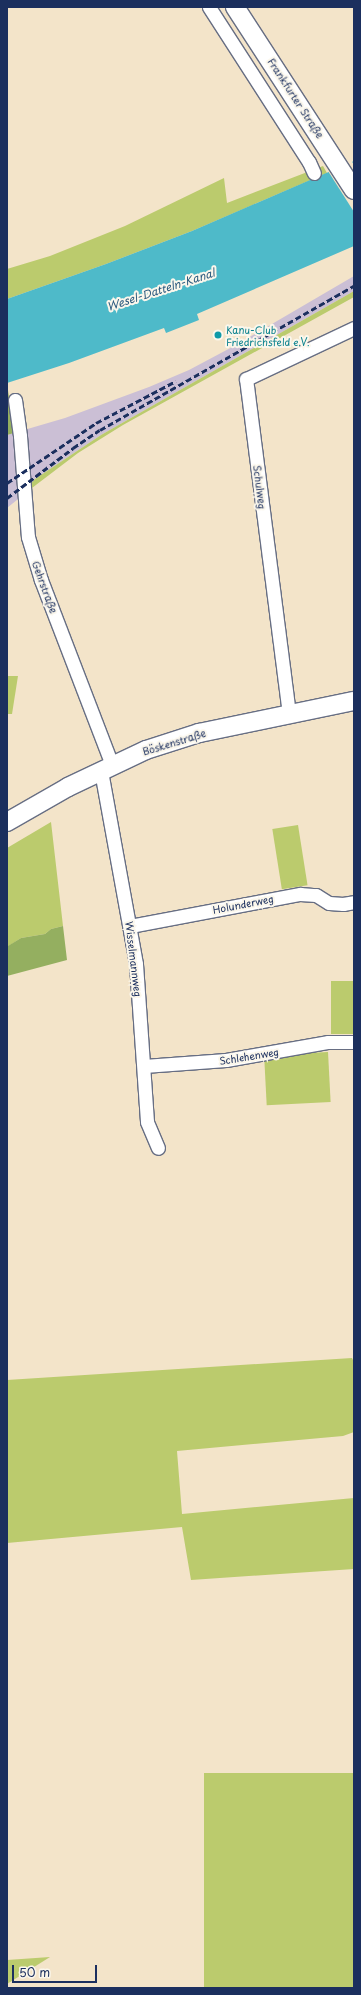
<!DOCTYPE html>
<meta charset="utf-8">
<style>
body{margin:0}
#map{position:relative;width:361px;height:1995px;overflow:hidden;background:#f3e4c9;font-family:"Playpen Sans",sans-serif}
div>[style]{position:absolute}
.industrial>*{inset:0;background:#cbbfd5}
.green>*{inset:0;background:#bbcb6d;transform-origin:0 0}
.forest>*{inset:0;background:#94af60}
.water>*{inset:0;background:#4ebac9}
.pier>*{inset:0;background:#f3e4c9}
.roads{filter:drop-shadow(1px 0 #676e83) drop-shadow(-1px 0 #676e83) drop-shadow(0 1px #676e83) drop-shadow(0 -1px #676e83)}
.minor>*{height:13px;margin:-6.5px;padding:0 6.5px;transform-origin:6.5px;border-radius:6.5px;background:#fff}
.secondary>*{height:18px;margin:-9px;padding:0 9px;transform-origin:9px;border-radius:9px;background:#fff}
.rail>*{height:3px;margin-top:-1.5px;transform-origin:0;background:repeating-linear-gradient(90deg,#1b2f5e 0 6px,transparent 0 9px)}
.dots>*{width:11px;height:11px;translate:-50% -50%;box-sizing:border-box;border:2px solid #fbf7ec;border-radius:50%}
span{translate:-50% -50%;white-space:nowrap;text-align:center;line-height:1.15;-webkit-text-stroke:4px #fbf7ec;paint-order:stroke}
.street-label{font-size:10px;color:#1b2f5e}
.culture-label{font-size:10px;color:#0d838f}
.left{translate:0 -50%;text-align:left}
.water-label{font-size:11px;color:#2a597e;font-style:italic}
.frame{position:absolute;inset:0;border:8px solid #1b2f5e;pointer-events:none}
.scale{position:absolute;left:12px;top:1965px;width:85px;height:18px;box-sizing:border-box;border:2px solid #1b2f5e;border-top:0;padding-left:5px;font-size:12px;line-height:14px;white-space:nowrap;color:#1b2f5e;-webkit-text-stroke:3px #fbf7ec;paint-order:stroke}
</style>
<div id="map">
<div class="industrial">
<div style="clip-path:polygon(evenodd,354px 276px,354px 291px,101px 435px,35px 479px,28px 491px,7px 508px,7px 435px,65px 418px,149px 387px,189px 370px,236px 345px,354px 276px,15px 443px,25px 466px,16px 472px,15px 443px)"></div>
</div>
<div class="green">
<div style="clip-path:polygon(323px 166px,327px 173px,192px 231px,106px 264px,7px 299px,7px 269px,50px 256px,125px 226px,224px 178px,227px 203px)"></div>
<div style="clip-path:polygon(354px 291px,354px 297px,123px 425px,78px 453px,28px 491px,27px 488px,35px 479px,101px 435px)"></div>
<div style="clip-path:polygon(7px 676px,18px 676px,12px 714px,7px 714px)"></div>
<div style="clip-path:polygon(51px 822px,63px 926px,51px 929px,45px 934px,21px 938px,7px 947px,7px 848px)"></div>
<div style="left:298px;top:825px;width:61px;height:26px;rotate:81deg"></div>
<div style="left:354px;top:981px;width:53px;height:23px;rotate:90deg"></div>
<div style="left:328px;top:1052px;width:50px;height:64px;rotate:87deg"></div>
<div style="clip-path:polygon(352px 1358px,354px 1362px,354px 1432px,343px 1436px,177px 1451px,182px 1514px,354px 1498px,354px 1569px,191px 1580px,182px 1527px,7px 1543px,7px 1380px)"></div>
<div style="left:354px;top:1773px;width:215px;height:150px;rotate:90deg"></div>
<div style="clip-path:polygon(50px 1957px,7px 1984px,7px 1960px)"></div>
</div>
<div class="forest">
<div style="clip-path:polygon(7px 383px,14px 433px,7px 435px)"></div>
<div style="clip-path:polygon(63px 926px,67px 960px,7px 976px,8px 946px,21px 938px,45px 934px,51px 929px)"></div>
</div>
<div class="water">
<div style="clip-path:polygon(354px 161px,354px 246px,197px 314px,199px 320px,166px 333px,164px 328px,69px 363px,7px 383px,7px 299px,106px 264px,192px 231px)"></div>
</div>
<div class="pier">
<div style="clip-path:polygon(351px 160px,354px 165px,354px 212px,328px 171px)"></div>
</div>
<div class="roads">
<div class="minor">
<div style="left:209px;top:7px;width:184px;rotate:57.2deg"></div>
<div style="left:309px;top:162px;width:12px;rotate:66deg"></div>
<div style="left:15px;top:400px;width:36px;rotate:82deg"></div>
<div style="left:20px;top:436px;width:101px;rotate:85.5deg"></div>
<div style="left:28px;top:537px;width:45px;rotate:73.2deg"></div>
<div style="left:41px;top:580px;width:198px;rotate:69deg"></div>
<div style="left:289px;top:714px;width:338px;rotate:-97.3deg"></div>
<div style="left:246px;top:379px;width:119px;rotate:-25.3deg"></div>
<div style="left:101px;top:771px;width:196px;rotate:79.7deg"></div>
<div style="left:136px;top:964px;width:158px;rotate:86deg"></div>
<div style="left:147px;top:1122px;width:28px;rotate:67deg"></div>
<div style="left:130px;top:926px;width:173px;rotate:-10.7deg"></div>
<div style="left:300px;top:894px;width:16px;rotate:4deg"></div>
<div style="left:316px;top:895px;width:15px;rotate:32deg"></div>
<div style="left:329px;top:903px;width:14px;rotate:4deg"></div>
<div style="left:343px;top:904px;width:11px;rotate:-10deg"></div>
<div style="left:144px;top:1066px;width:82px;rotate:-4.2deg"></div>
<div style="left:226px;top:1060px;width:104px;rotate:-10deg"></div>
<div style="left:328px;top:1042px;width:26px"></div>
</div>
<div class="secondary">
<div style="left:235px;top:7px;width:218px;rotate:57deg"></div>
<div style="left:7px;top:822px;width:70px;rotate:-29.8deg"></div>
<div style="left:68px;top:787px;width:86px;rotate:-25.4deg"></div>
<div style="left:146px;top:750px;width:56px;rotate:-17.8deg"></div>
<div style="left:199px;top:733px;width:158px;rotate:-11.7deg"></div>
</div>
</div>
<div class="rail">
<div style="left:7px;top:483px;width:107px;rotate:-34deg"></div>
<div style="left:96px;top:423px;width:90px;rotate:-27.7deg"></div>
<div style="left:7px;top:498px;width:83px;rotate:-37.1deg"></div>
<div style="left:73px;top:448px;width:32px;rotate:-34deg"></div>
<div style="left:100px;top:430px;width:292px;rotate:-29.6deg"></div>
</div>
<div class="dots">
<div style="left:218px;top:335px;background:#0f9aa8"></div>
</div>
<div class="street-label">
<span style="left:296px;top:98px;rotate:57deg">Frankfurter Straße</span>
<span style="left:260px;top:487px;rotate:83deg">Schulweg</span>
<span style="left:45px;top:587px;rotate:70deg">Gehrstraße</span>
<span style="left:174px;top:742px;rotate:-17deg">Böskenstraße</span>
<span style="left:243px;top:904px;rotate:-11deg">Holunderweg</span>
<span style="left:134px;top:959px;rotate:83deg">Wisselmannweg</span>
<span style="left:249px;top:1056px;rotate:-9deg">Schlehenweg</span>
</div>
<div class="culture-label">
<span class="left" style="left:226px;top:335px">Kanu-Club<br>Friedrichsfeld e.V.</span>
</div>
<div class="water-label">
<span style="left:161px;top:290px;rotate:-18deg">Wesel-Datteln-Kanal</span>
</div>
<div class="frame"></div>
<div class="scale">50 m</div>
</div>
